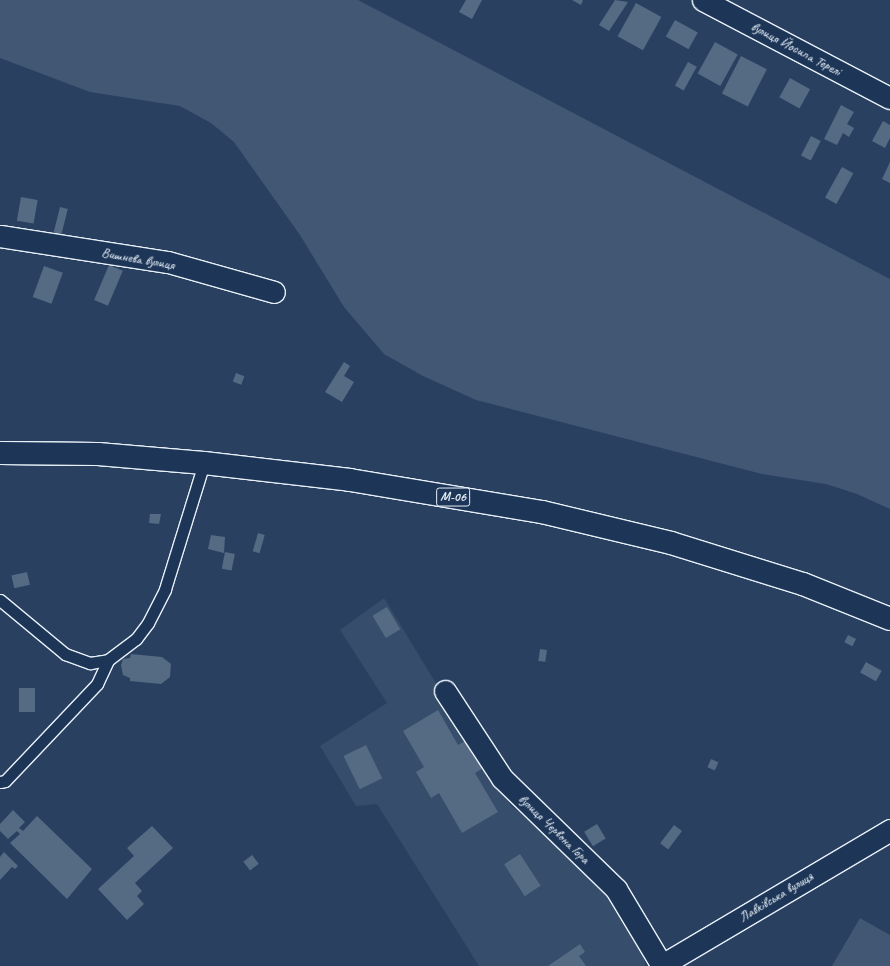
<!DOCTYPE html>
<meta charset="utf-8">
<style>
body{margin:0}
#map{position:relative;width:890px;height:966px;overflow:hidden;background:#294061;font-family:Caveat,sans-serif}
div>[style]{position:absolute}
.built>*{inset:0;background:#364d6b}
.green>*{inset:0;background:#415774}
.building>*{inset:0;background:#556a83;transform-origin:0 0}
.roads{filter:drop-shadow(1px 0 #e8f1f8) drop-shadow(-1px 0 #e8f1f8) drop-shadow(0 1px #e8f1f8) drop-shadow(0 -1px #e8f1f8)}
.lane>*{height:11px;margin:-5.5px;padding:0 5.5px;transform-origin:5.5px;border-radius:5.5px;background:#1d3557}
.street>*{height:21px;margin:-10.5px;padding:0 10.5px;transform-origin:10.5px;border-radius:10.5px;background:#1d3557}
.highway>*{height:22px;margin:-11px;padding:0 11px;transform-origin:11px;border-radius:11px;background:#1d3557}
span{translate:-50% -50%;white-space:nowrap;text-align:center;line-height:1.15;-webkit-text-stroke:3px #1d3557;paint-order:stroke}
.shield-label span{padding:1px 3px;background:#1d3557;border:1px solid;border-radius:3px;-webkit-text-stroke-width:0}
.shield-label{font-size:13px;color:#e8f1f8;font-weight:700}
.street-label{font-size:14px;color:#e8f1f8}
</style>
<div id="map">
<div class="built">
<div style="clip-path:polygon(384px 598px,511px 806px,532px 821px,599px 881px,643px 948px,645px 966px,479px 966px,377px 804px,356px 806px,320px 746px,387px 703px,340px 630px)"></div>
</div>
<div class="green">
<div style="clip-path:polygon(0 0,358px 0,890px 279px,890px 509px,857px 494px,826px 484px,762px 474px,476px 400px,423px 376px,384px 354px,344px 307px,300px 235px,234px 142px,211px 123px,180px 106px,90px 92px,0 58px)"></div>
<div style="clip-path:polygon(860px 918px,890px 935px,890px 966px,832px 966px)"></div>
</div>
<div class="building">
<div style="clip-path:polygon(466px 0,482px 0,472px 19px,459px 12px)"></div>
<div style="clip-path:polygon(572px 0,583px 0,581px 5px)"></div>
<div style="clip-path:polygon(615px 0,628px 2px,609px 31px,599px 25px)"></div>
<div style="left:636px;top:3px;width:29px;height:38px;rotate:29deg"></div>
<div style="left:675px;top:20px;width:26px;height:19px;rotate:29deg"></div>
<div style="left:715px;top:42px;width:26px;height:36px;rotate:29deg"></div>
<div style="left:741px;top:56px;width:29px;height:42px;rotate:27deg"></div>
<div style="left:688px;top:62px;width:10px;height:27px;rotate:29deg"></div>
<div style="left:790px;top:78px;width:23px;height:22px;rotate:29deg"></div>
<div style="clip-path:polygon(841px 105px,854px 112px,847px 124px,854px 128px,849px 137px,843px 133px,837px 145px,824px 139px)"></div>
<div style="clip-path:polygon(883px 121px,890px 125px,890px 138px,885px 148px,872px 141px)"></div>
<div style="left:811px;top:136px;width:11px;height:22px;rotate:27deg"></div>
<div style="clip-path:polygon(890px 162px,890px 183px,882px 179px)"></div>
<div style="left:842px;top:167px;width:13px;height:35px;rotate:29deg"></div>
<div style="left:21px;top:197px;width:17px;height:24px;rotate:10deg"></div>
<div style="left:60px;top:207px;width:8px;height:29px;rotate:14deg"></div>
<div style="left:109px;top:265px;width:15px;height:38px;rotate:23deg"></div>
<div style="left:44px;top:266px;width:20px;height:33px;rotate:20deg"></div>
<div style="clip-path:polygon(344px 362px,350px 366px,344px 376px,354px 382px,342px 402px,325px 392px)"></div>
<div style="left:236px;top:373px;width:9px;height:9px;rotate:21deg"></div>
<div style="clip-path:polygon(150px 514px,161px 514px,159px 524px,149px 523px)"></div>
<div style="left:258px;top:533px;width:7px;height:19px;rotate:16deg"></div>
<div style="clip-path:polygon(211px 535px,225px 537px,224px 553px,208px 549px)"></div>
<div style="left:225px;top:552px;width:10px;height:17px;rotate:11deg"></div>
<div style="left:27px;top:572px;width:13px;height:16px;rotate:77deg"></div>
<div style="left:387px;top:607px;width:26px;height:17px;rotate:59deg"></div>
<div style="left:848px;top:635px;width:9px;height:8px;rotate:27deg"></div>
<div style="left:540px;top:649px;width:7px;height:12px;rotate:8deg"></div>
<div style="clip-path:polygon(131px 654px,162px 657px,171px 664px,170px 677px,161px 684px,130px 681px,130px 678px,123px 675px,121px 665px,123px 659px,130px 658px)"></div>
<div style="left:866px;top:662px;width:18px;height:12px;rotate:29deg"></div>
<div style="left:19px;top:688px;width:16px;height:24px"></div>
<div style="clip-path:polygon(438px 710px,458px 745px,467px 740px,483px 768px,475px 773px,498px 812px,462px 833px,439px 793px,431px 798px,416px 772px,424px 767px,403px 731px)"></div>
<div style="left:366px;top:745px;width:37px;height:25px;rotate:64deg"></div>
<div style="left:711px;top:759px;width:8px;height:9px;rotate:23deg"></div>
<div style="clip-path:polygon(13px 810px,25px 822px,19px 828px,23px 831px,37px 816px,92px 869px,67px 899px,10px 843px,20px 834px,17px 831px,8px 839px,0 831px,0 824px)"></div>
<div style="left:597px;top:824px;width:17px;height:15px;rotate:59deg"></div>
<div style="left:674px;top:825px;width:10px;height:23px;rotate:37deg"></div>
<div style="clip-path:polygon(152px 826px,173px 848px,135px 883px,142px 891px,137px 896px,144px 904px,127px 920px,98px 889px,134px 856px,127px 848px)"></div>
<div style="clip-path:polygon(4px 852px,18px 866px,15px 869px,12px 867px,0 880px,0 857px)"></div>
<div style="left:520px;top:854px;width:38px;height:19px;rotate:57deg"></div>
<div style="left:252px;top:855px;width:11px;height:11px;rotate:52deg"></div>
<div style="clip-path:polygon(580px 944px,585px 952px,579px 956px,586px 966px,548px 966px)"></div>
</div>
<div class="roads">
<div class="lane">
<div style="left:0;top:600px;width:85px;rotate:39.7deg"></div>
<div style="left:65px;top:654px;width:27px;rotate:20deg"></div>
<div style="left:90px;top:663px;width:18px;rotate:-9deg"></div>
<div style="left:108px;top:660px;width:35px;rotate:-37deg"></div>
<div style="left:136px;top:639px;width:20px;rotate:-53deg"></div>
<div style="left:148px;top:623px;width:38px;rotate:-63deg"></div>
<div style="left:165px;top:589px;width:132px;rotate:-72.8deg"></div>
<div style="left:0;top:782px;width:5px;rotate:-11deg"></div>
<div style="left:5px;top:781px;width:134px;rotate:-46.5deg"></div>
<div style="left:97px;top:684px;width:26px;rotate:-65deg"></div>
</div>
<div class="street">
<div style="left:703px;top:0;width:211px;rotate:27.7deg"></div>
<div style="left:0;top:236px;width:170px;rotate:8.8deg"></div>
<div style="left:168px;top:262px;width:110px;rotate:15.8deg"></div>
<div style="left:445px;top:691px;width:104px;rotate:56.8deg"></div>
<div style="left:502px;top:778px;width:159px;rotate:44.2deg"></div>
<div style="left:616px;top:889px;width:90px;rotate:59.1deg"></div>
<div style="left:662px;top:965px;width:265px;rotate:-30.6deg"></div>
</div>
<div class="highway">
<div style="left:0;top:453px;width:98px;rotate:0.6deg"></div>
<div style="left:98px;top:454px;width:106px;rotate:4.9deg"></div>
<div style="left:204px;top:463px;width:147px;rotate:6.6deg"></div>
<div style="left:350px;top:480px;width:195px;rotate:9.5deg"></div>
<div style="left:542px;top:512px;width:133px;rotate:13.5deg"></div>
<div style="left:671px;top:543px;width:138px;rotate:17.3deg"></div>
<div style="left:803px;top:584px;width:94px;rotate:21.9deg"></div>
</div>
</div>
<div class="shield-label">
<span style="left:453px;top:497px">М-06</span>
</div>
<div class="street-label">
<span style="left:796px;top:49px;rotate:28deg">вулиця Йосипа Терелі</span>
<span style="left:138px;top:259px;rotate:10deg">Вишнева вулиця</span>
<span style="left:554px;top:829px;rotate:44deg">вулиця Червона Гора</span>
<span style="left:776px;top:897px;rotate:-31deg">Лавківська вулиця</span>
</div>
</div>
